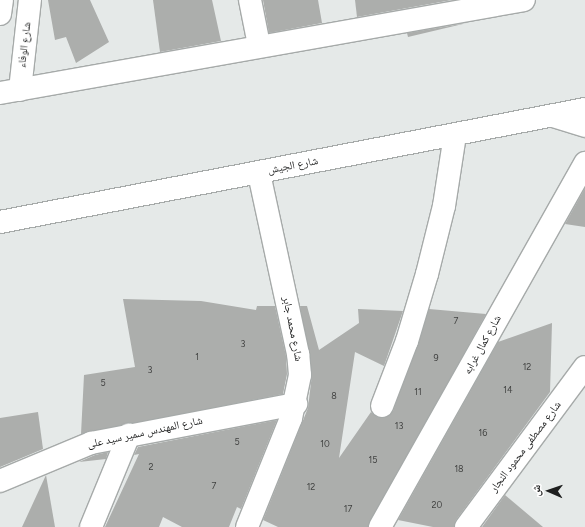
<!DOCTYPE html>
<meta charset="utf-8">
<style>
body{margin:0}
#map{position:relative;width:585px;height:527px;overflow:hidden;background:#e5e9e8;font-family:Figtree,"Noto Naskh Arabic",sans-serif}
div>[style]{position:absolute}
.building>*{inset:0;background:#acaeac}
.roads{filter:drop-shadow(1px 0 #a6aaa9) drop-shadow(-1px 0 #a6aaa9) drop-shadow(0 1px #a6aaa9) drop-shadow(0 -1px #a6aaa9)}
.street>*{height:22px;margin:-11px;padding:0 11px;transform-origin:11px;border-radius:11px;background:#fff}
.secondary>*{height:22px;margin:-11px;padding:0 11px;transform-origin:11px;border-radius:11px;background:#fff}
span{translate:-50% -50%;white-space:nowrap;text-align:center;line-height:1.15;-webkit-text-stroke:3.5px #fff;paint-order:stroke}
.number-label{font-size:9px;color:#424342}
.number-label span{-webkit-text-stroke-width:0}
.street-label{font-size:11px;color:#1e1f1f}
.north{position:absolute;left:529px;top:471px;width:40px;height:40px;-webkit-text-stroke:3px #fff;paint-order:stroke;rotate:272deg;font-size:11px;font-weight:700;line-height:16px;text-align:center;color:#1e1f1f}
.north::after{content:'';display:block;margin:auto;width:14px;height:18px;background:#1e1f1f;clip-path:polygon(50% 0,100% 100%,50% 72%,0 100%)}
</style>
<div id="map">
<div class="building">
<div style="clip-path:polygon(48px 0,90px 0,109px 42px,76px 63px,66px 37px,55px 40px)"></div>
<div style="clip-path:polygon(153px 0,212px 0,221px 41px,160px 52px)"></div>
<div style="clip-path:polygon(263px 0,318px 0,322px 23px,269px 33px)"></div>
<div style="clip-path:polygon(355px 0,452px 0,357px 17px)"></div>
<div style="clip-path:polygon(467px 23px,408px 37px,407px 33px)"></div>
<div style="clip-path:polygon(585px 188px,585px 227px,565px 224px)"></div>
<div style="clip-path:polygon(123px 299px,201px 301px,256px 310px,257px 306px,275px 306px,286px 356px,287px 374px,283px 394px,81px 434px,84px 375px,135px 367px)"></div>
<div style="clip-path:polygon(300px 306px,307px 306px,319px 350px,359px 323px,358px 309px,403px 311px,384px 366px,355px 352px,339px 458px,371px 412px,377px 417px,384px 418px,393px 411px,429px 309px,486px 314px,368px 527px,278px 527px,263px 520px,308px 408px,312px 374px)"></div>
<div style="clip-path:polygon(552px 323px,550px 392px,456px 520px,454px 527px,433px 527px,398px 520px,498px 342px)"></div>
<div style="clip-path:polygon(38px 412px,43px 449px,0 467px,0 418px)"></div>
<div style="clip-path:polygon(277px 420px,241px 509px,237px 507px,229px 527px,182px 527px,163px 517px,159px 527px,105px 527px,139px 454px,134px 455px,138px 447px)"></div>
<div style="clip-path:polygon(108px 452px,106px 459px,79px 462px,95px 455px)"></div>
<div style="clip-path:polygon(46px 475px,55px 527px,22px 527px)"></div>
<div style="clip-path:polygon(505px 495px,543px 527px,482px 527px)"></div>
</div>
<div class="roads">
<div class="street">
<div style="left:250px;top:0;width:46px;rotate:78.7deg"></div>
<div style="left:0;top:14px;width:14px;rotate:-82deg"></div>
<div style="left:20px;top:90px;width:91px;rotate:-83.7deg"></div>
<div style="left:553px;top:116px;width:34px;rotate:17deg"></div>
<div style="left:382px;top:406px;width:70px;rotate:-69deg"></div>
<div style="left:407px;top:341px;width:70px;rotate:-73.4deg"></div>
<div style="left:427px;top:274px;width:70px;rotate:-76deg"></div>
<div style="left:444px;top:206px;width:72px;rotate:-81.2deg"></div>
<div style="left:0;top:481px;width:99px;rotate:-22.7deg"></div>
<div style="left:91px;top:443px;width:209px;rotate:-10.8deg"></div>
<div style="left:91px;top:527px;width:100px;rotate:-67.6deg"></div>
<div style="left:247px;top:527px;width:118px;rotate:-68deg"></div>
<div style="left:291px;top:418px;width:44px;rotate:-78.2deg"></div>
<div style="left:300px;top:375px;width:21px;rotate:-95deg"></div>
<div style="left:298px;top:354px;width:185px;rotate:-102.2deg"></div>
<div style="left:380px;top:527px;width:418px;rotate:-60.6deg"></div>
<div style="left:466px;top:527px;width:199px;rotate:-53.4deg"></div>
</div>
<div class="secondary">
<div style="left:0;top:93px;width:532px;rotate:-10.06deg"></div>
<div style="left:0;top:222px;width:596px;rotate:-10.93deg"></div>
</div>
</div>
<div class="number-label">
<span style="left:456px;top:321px">7</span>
<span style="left:243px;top:344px">3</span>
<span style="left:197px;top:357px">1</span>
<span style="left:436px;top:358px">9</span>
<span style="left:527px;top:367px">12</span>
<span style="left:150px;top:370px">3</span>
<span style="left:103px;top:383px">5</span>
<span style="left:508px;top:390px">14</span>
<span style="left:418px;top:392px">11</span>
<span style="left:334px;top:396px">8</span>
<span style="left:399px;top:426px">13</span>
<span style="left:483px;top:433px">16</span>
<span style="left:237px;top:442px">5</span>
<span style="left:325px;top:444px">10</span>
<span style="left:373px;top:460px">15</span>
<span style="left:151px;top:467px">2</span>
<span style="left:459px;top:469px">18</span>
<span style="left:214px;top:486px">7</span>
<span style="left:311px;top:487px">12</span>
<span style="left:437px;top:505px">20</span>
<span style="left:348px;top:509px">17</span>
</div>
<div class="street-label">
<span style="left:25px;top:45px;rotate:-83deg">شارع الوفاء</span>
<span style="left:293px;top:166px;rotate:-11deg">شارع الجيش</span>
<span style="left:292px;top:329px;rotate:79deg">شارع محمد جابر</span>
<span style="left:483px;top:345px;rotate:-61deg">شارع كمال غرابه</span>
<span style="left:145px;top:433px;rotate:-12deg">شارع المهندس سمير سيد على</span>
<span style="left:526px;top:447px;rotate:-53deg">شارع مصطفى محمود النجار</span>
</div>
<div class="north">ش</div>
</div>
